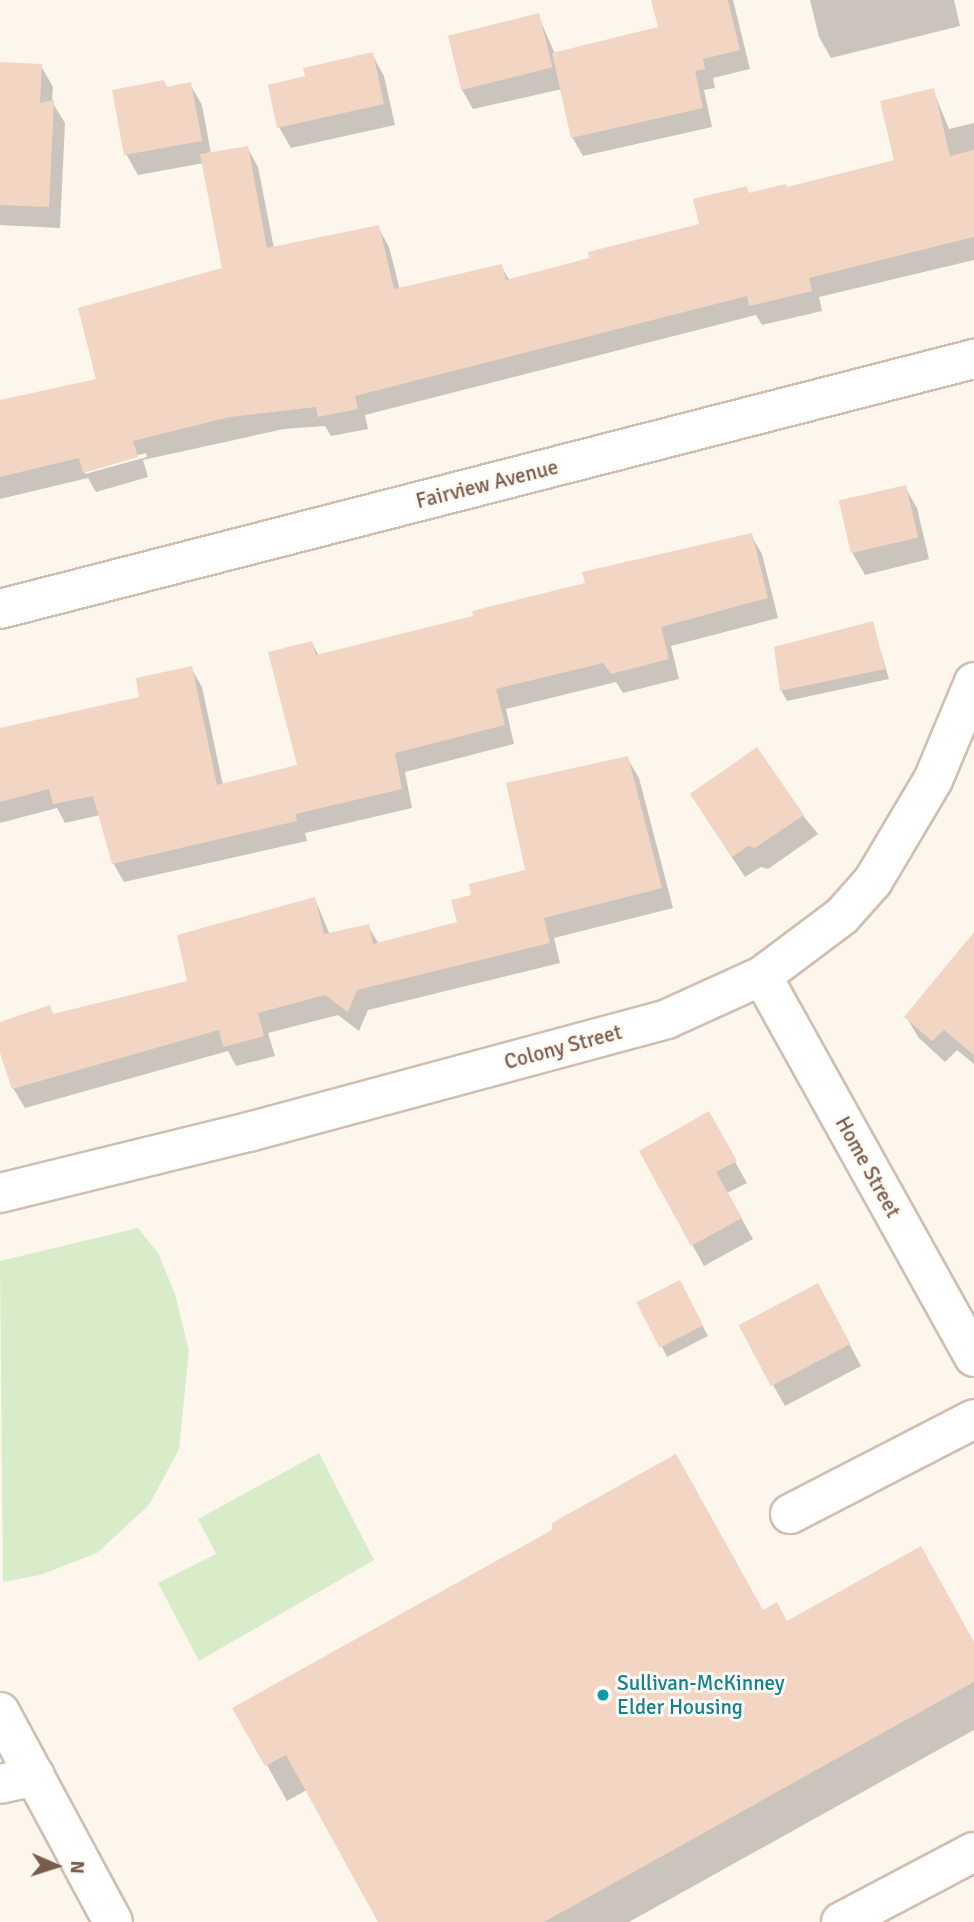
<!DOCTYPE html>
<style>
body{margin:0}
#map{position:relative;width:974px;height:1922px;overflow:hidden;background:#fdf6ec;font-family:Signika,sans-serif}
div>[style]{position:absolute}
.green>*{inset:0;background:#d8ecc9}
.shadow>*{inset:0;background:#0003}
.building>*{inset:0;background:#f3d5c3;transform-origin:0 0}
.roads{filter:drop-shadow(2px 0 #d1beb0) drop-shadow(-2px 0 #d1beb0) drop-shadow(0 2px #d1beb0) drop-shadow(0 -2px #d1beb0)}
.minor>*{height:38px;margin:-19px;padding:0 19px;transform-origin:19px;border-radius:19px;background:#fff}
.dots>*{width:19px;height:19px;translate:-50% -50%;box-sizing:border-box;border:4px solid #fffaf3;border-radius:50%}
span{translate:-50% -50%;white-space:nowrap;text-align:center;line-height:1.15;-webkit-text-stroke:6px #fffaf3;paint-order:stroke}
.street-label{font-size:21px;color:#7a5c4d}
.culture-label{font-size:21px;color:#0d838f}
.left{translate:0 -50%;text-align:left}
.north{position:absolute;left:21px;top:1831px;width:70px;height:70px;-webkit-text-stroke:5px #fffaf3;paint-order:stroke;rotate:93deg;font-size:19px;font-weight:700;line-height:28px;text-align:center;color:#7a5c4d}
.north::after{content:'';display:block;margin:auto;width:24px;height:32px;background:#7a5c4d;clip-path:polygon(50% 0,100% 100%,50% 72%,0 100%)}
</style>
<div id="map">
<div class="green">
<div style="clip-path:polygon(138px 1228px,158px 1253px,175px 1294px,189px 1351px,179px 1449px,149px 1505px,97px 1553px,40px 1575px,3px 1582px,0 1261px)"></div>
<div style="clip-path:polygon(319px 1453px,374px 1560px,199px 1661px,158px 1583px,216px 1554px,198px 1519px)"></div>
</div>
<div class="shadow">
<div style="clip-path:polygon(653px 0,733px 0,750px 69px,713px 78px,715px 88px,704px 90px,712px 127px,583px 156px,572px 137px,562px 89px,473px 109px,461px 88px,538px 15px,555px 54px,660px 28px)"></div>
<div style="clip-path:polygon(810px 0,954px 0,960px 26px,831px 58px,819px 37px)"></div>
<div style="clip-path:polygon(372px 54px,384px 76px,395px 125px,291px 148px,279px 127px,307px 78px)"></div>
<div style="clip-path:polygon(0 64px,41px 66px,53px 87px,52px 102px,65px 123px,60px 228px,0 225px)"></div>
<div style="clip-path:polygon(evenodd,164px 82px,168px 89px,190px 84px,202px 105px,211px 154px,247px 147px,258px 167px,274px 248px,378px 227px,389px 247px,400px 290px,501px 266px,510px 281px,701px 226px,746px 188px,749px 194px,788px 189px,896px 161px,933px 90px,949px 129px,974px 123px,974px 260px,819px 297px,822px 311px,762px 325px,756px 315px,365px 415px,368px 429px,331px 436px,325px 426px,284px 429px,143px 460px,148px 477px,96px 492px,88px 478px,0 499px,0 402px,98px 380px,224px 269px,204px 163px,138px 175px,126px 154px,164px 82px,146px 453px,147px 457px,85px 474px,85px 470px,146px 453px)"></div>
<div style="clip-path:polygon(905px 487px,917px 508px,929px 559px,865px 575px,853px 554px,841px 502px)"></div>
<div style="clip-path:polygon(751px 535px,762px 554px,778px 618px,671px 646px,679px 679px,623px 693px,616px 682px,506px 709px,514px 744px,405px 772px,412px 808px,305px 833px,307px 841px,124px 882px,113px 863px,100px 815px,65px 823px,57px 808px,0 823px,0 730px,141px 698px,191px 668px,202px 687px,223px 785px,299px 767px,312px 643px,319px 656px,476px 617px)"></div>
<div style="clip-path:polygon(872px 623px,889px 679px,787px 701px,781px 690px)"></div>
<div style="clip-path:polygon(627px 758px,639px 778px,673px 908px,554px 938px,560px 963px,368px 1010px,359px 1031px,338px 1015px,268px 1033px,275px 1056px,236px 1066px,228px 1051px,25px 1108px,13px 1088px,0 1048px,0 1023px,50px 1007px,54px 1016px,189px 983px,315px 899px,330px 935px,368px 926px,379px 944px,459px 924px,474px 896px,527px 871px)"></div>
<div style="clip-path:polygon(792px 802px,818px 834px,768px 869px,761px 867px,745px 877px,704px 815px)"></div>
<div style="clip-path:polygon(974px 959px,974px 1064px,957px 1050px,945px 1062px,919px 1038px,906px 1017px)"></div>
<div style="clip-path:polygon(708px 1114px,747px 1183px,727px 1193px,753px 1239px,704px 1266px,641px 1152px)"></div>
<div style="clip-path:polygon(685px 1293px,708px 1336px,667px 1357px,640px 1304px)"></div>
<div style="clip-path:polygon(829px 1306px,861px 1366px,785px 1406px,773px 1385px)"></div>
<div style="clip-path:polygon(787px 1623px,974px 1644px,974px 1730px,629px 1922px,380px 1922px,307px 1790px,287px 1801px,235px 1708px)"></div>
</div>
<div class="building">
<div style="clip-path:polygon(651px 0,728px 0,740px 50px,703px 59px,705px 69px,695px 71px,703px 108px,571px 138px,552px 53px,658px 27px)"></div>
<div style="left:539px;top:13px;width:56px;height:94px;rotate:76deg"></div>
<div style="clip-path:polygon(373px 52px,384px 104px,277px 128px,268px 85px,305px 76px,303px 68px)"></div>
<div style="clip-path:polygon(0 62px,42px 64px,40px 103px,54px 100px,49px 207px,0 205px)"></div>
<div style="clip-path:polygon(164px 80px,166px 87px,191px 82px,202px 141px,124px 155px,112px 90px)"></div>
<div style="clip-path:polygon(934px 88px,950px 156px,974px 150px,974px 237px,809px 278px,812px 291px,749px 306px,747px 296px,355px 396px,358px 409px,318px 417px,316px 407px,230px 417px,133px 441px,138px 457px,83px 473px,79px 458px,0 477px,0 400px,96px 379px,78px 308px,222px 268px,200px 154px,248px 146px,267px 248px,379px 225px,394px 289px,502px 264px,506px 280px,589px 258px,588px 252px,699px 224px,693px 199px,747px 186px,748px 193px,786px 184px,787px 187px,894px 160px,880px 101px)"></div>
<div style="left:906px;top:485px;width:54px;height:69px;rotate:77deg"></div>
<div style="clip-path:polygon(752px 533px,768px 598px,661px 627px,669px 659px,611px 674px,603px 663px,496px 689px,505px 725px,395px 753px,402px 789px,296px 814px,297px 821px,112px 864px,93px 796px,53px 804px,49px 789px,0 802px,0 728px,139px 697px,136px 678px,192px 666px,217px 785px,297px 765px,268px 652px,312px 641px,316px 655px,473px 616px,472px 611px,585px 583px,582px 572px)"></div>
<div style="clip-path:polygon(873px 621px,885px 669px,780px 691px,774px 647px)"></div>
<div style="clip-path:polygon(757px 747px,804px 815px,755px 848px,748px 846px,732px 857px,690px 794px)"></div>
<div style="clip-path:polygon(628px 756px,662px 888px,544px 918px,550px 943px,357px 990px,348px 1012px,325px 995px,258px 1013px,264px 1036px,223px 1047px,219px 1030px,12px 1089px,0 1053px,0 1022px,50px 1005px,53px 1014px,187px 981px,177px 935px,315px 897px,324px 934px,369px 924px,373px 944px,457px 922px,451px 900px,471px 895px,469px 884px,525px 870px,506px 783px)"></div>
<div style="clip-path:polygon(974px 932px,974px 1055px,944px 1030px,932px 1041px,904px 1017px)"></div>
<div style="clip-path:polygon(709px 1111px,737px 1161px,716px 1172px,742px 1218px,691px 1246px,639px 1151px)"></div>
<div style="left:680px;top:1280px;width:51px;height:49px;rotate:63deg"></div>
<div style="left:818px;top:1283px;width:69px;height:90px;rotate:62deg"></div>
<div style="clip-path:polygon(676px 1454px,763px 1610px,777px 1602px,787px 1621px,921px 1546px,974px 1642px,974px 1682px,544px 1922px,378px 1922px,286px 1755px,265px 1766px,232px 1708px,552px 1530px,552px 1523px)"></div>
</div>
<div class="roads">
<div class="minor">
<div style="left:0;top:609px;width:1006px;rotate:-14.4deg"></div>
<div style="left:762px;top:976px;width:436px;rotate:60.9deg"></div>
<div style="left:0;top:1193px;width:256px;rotate:-13.8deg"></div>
<div style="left:249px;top:1132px;width:433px;rotate:-15.1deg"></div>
<div style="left:667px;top:1019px;width:104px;rotate:-24.4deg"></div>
<div style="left:762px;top:976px;width:100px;rotate:-36.9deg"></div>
<div style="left:842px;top:916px;width:47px;rotate:-48.5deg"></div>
<div style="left:873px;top:881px;width:117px;rotate:-59.3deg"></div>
<div style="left:933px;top:780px;width:106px;rotate:-67.3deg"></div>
<div style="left:790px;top:1514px;width:207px;rotate:-27.3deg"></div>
<div style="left:0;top:1712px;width:238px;rotate:61.7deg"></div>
<div style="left:0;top:1784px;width:36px;rotate:-13deg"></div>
<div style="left:841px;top:1922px;width:150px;rotate:-27.8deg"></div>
</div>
</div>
<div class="dots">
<div style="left:603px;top:1695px;background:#0f9aa8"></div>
</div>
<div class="street-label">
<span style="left:487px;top:484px;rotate:-14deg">Fairview Avenue</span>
<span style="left:563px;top:1047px;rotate:-15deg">Colony Street</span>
<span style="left:868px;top:1167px;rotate:61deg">Home Street</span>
</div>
<div class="culture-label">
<span class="left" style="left:617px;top:1695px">Sullivan-McKinney<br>Elder Housing</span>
</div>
<div class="north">N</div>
</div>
